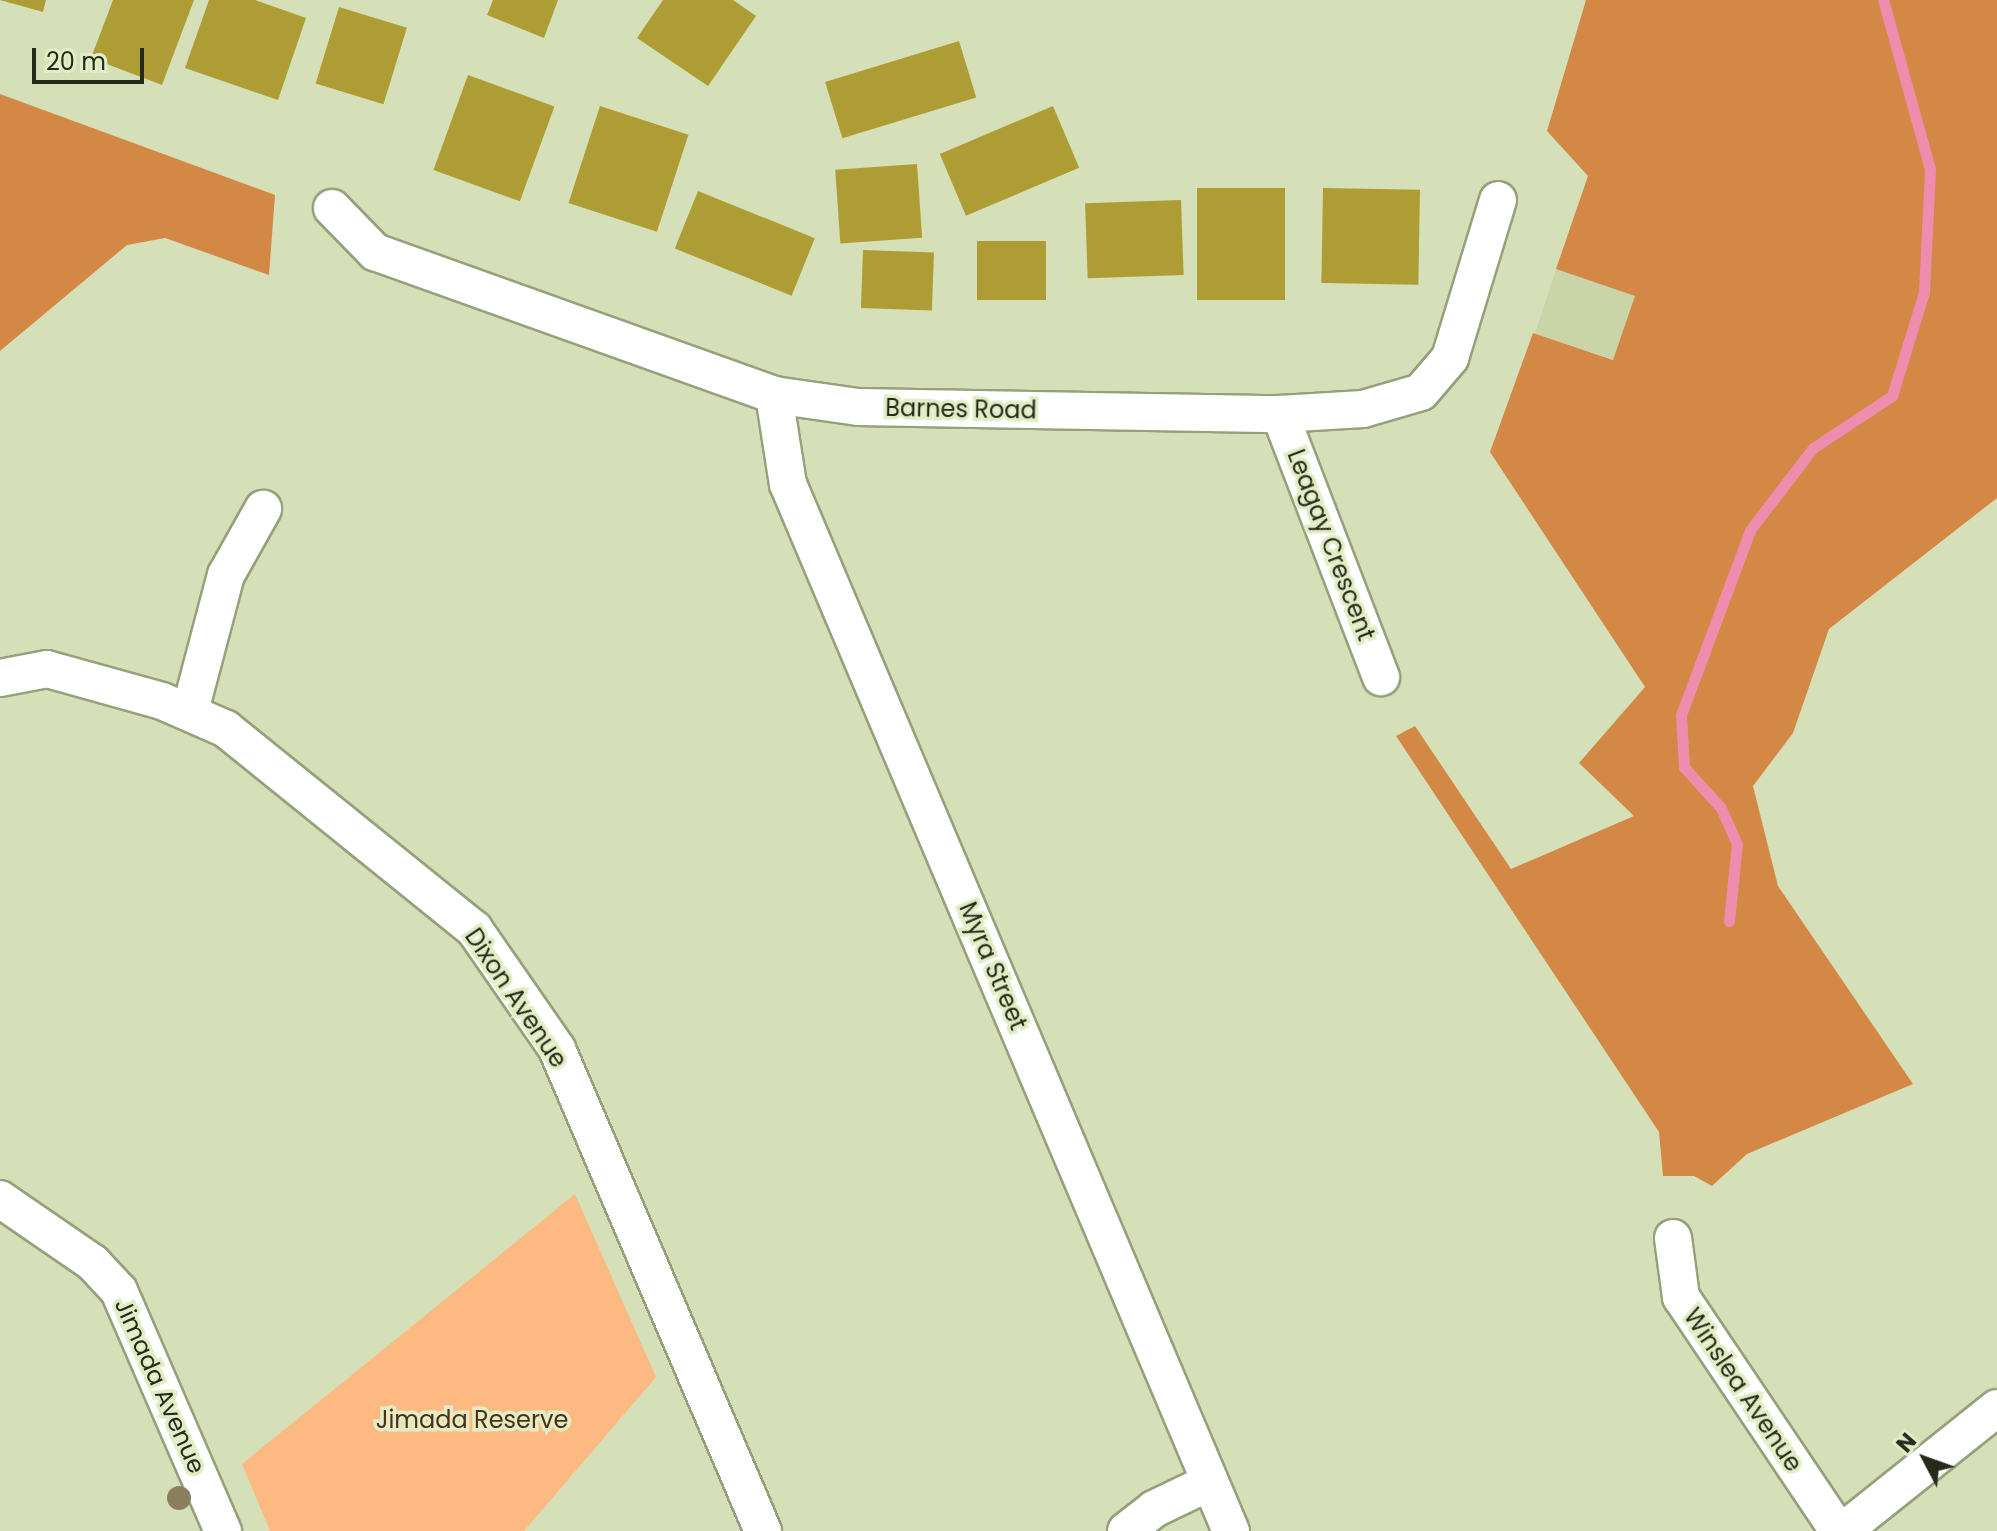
<!DOCTYPE html>
<style>
body{margin:0}
#map{position:relative;width:1997px;height:1531px;overflow:hidden;background:#d5e0b8;font-family:Poppins,sans-serif}
div>[style]{position:absolute}
.built>*{inset:0;background:#c9d5a6;transform-origin:0 0}
.green>*{inset:0;background:#fcb982}
.forest>*{inset:0;background:#d38846}
.stream>*{height:11px;margin:-5.5px;padding:0 5.5px;transform-origin:5.5px;border-radius:5.5px;background:#ee8dad}
.building>*{inset:0;background:#ae9d34;transform-origin:0 0}
.roads{filter:drop-shadow(2px 0 #97a07b) drop-shadow(-2px 0 #97a07b) drop-shadow(0 2px #97a07b) drop-shadow(0 -2px #97a07b)}
.street>*{height:36px;margin:-18px;padding:0 18px;transform-origin:18px;border-radius:18px;background:#fff}
.trees>*{width:24px;height:24px;margin:-12px;border-radius:50%;background:#8c7f5e}
span{translate:-50% -50%;white-space:nowrap;text-align:center;line-height:1.15;-webkit-text-stroke:7px #e2edc5;paint-order:stroke}
.street-label{font-size:24px;color:#262a1b}
.park-label{font-size:24px;color:#503015}
.north{position:absolute;left:1885px;top:1419px;width:80px;height:80px;-webkit-text-stroke:6px #e2edc5;paint-order:stroke;rotate:311deg;font-size:22px;font-weight:700;line-height:32px;text-align:center;color:#262a1b}
.north::after{content:'';display:block;margin:auto;width:28px;height:36px;background:#262a1b;clip-path:polygon(50% 0,100% 100%,50% 72%,0 100%)}
.scale{position:absolute;left:32px;top:48px;width:112px;height:36px;box-sizing:border-box;border:4px solid #262a1b;border-top:0;padding-left:10px;font-size:24px;line-height:28px;white-space:nowrap;color:#262a1b;-webkit-text-stroke:6px #e2edc5;paint-order:stroke}
</style>
<div id="map">
<div class="built">
<div style="left:1556px;top:269px;width:84px;height:68px;rotate:18deg"></div>
</div>
<div class="green">
<div style="clip-path:polygon(575px 1194px,656px 1377px,524px 1531px,270px 1531px,242px 1464px)"></div>
</div>
<div class="forest">
<div style="clip-path:polygon(1586px 0,1997px 0,1997px 498px,1829px 629px,1793px 733px,1753px 786px,1778px 886px,1913px 1084px,1747px 1154px,1712px 1186px,1694px 1176px,1663px 1176px,1659px 1132px,1396px 736px,1415px 726px,1511px 869px,1634px 816px,1579px 763px,1645px 687px,1490px 452px,1533px 333px,1613px 360px,1635px 296px,1556px 269px,1588px 176px,1547px 131px)"></div>
<div style="clip-path:polygon(0 94px,275px 195px,269px 275px,165px 238px,127px 245px,0 351px)"></div>
</div>
<div class="stream">
<div style="left:1729px;top:921px;width:77px;rotate:-84.1deg"></div>
<div style="left:1737px;top:844px;width:39px;rotate:-114deg"></div>
<div style="left:1721px;top:808px;width:55px;rotate:-132.1deg"></div>
<div style="left:1684px;top:767px;width:52px;rotate:-93.3deg"></div>
<div style="left:1681px;top:715px;width:197px;rotate:-69.5deg"></div>
<div style="left:1750px;top:530px;width:103px;rotate:-52.5deg"></div>
<div style="left:1813px;top:448px;width:95px;rotate:-33.4deg"></div>
<div style="left:1892px;top:396px;width:109px;rotate:-72.9deg"></div>
<div style="left:1924px;top:292px;width:123px;rotate:-87.2deg"></div>
<div style="left:1930px;top:169px;width:175px;rotate:-105.5deg"></div>
</div>
<div class="building">
<div style="clip-path:polygon(0 0,46px 0,43px 12px)"></div>
<div style="clip-path:polygon(113px 0,194px 0,162px 85px,91px 58px)"></div>
<div style="clip-path:polygon(209px 0,255px 0,306px 18px,278px 100px,185px 68px)"></div>
<div style="clip-path:polygon(493px 0,558px 0,544px 38px,487px 15px)"></div>
<div style="clip-path:polygon(663px 0,733px 0,756px 16px,708px 86px,637px 38px)"></div>
<div style="left:339px;top:7px;width:71px;height:80px;rotate:17deg"></div>
<div style="left:959px;top:41px;width:59px;height:140px;rotate:73deg"></div>
<div style="left:468px;top:75px;width:92px;height:101px;rotate:20deg"></div>
<div style="left:600px;top:106px;width:93px;height:102px;rotate:18deg"></div>
<div style="left:1053px;top:106px;width:67px;height:123px;rotate:67deg"></div>
<div style="left:917px;top:164px;width:74px;height:82px;rotate:86deg"></div>
<div style="left:1197px;top:188px;width:88px;height:112px"></div>
<div style="left:1323px;top:188px;width:97px;height:95px;rotate:1deg"></div>
<div style="left:698px;top:191px;width:126px;height:62px;rotate:22deg"></div>
<div style="left:1181px;top:200px;width:75px;height:96px;rotate:88deg"></div>
<div style="left:977px;top:241px;width:69px;height:59px"></div>
<div style="left:863px;top:250px;width:71px;height:58px;rotate:2deg"></div>
</div>
<div class="roads">
<div class="street">
<div style="left:332px;top:208px;width:62px;rotate:45.7deg"></div>
<div style="left:375px;top:252px;width:424px;rotate:19.7deg"></div>
<div style="left:774px;top:395px;width:85px;rotate:8.1deg"></div>
<div style="left:858px;top:407px;width:422px;rotate:1deg"></div>
<div style="left:1280px;top:414px;width:83px;rotate:-3.4deg"></div>
<div style="left:1363px;top:409px;width:60px;rotate:-16.3deg"></div>
<div style="left:1421px;top:392px;width:45px;rotate:-49.5deg"></div>
<div style="left:1450px;top:358px;width:165px;rotate:-73.1deg"></div>
<div style="left:774px;top:395px;width:90px;rotate:81.1deg"></div>
<div style="left:788px;top:484px;width:1137px;rotate:67.07deg"></div>
<div style="left:1280px;top:414px;width:282px;rotate:69deg"></div>
<div style="left:0;top:678px;width:48px;rotate:-10.8deg"></div>
<div style="left:47px;top:669px;width:119px;rotate:15.5deg"></div>
<div style="left:162px;top:701px;width:70px;rotate:23.6deg"></div>
<div style="left:226px;top:729px;width:319px;rotate:38.9deg"></div>
<div style="left:474px;top:929px;width:146px;rotate:55.3deg"></div>
<div style="left:557px;top:1049px;width:524px;rotate:66.86deg"></div>
<div style="left:190px;top:711px;width:141px;rotate:-75.2deg"></div>
<div style="left:226px;top:575px;width:76px;rotate:-60.7deg"></div>
<div style="left:0;top:1199px;width:113px;rotate:34.5deg"></div>
<div style="left:93px;top:1263px;width:38px;rotate:47deg"></div>
<div style="left:119px;top:1291px;width:262px;rotate:66.6deg"></div>
<div style="left:1673px;top:1238px;width:60px;rotate:82.3deg"></div>
<div style="left:1681px;top:1297px;width:282px;rotate:56.1deg"></div>
<div style="left:1126px;top:1531px;width:36px;rotate:-38deg"></div>
<div style="left:1154px;top:1509px;width:62px;rotate:-25.7deg"></div>
<div style="left:1843px;top:1531px;width:197px;rotate:-38.6deg"></div>
</div>
</div>
<div class="trees">
<div style="left:179px;top:1498px"></div>
</div>
<div class="street-label">
<span style="left:961px;top:409px;rotate:1deg">Barnes Road</span>
<span style="left:1331px;top:545px;rotate:69deg">Leagay Crescent</span>
<span style="left:993px;top:966px;rotate:67deg">Myra Street</span>
<span style="left:516px;top:998px;rotate:56deg">Dixon Avenue</span>
<span style="left:160px;top:1386px;rotate:66deg">Jimada Avenue</span>
<span style="left:1743px;top:1390px;rotate:56deg">Winslea Avenue</span>
</div>
<div class="park-label">
<span style="left:472px;top:1420px">Jimada Reserve</span>
</div>
<div class="north">N</div>
<div class="scale">20 m</div>
</div>
